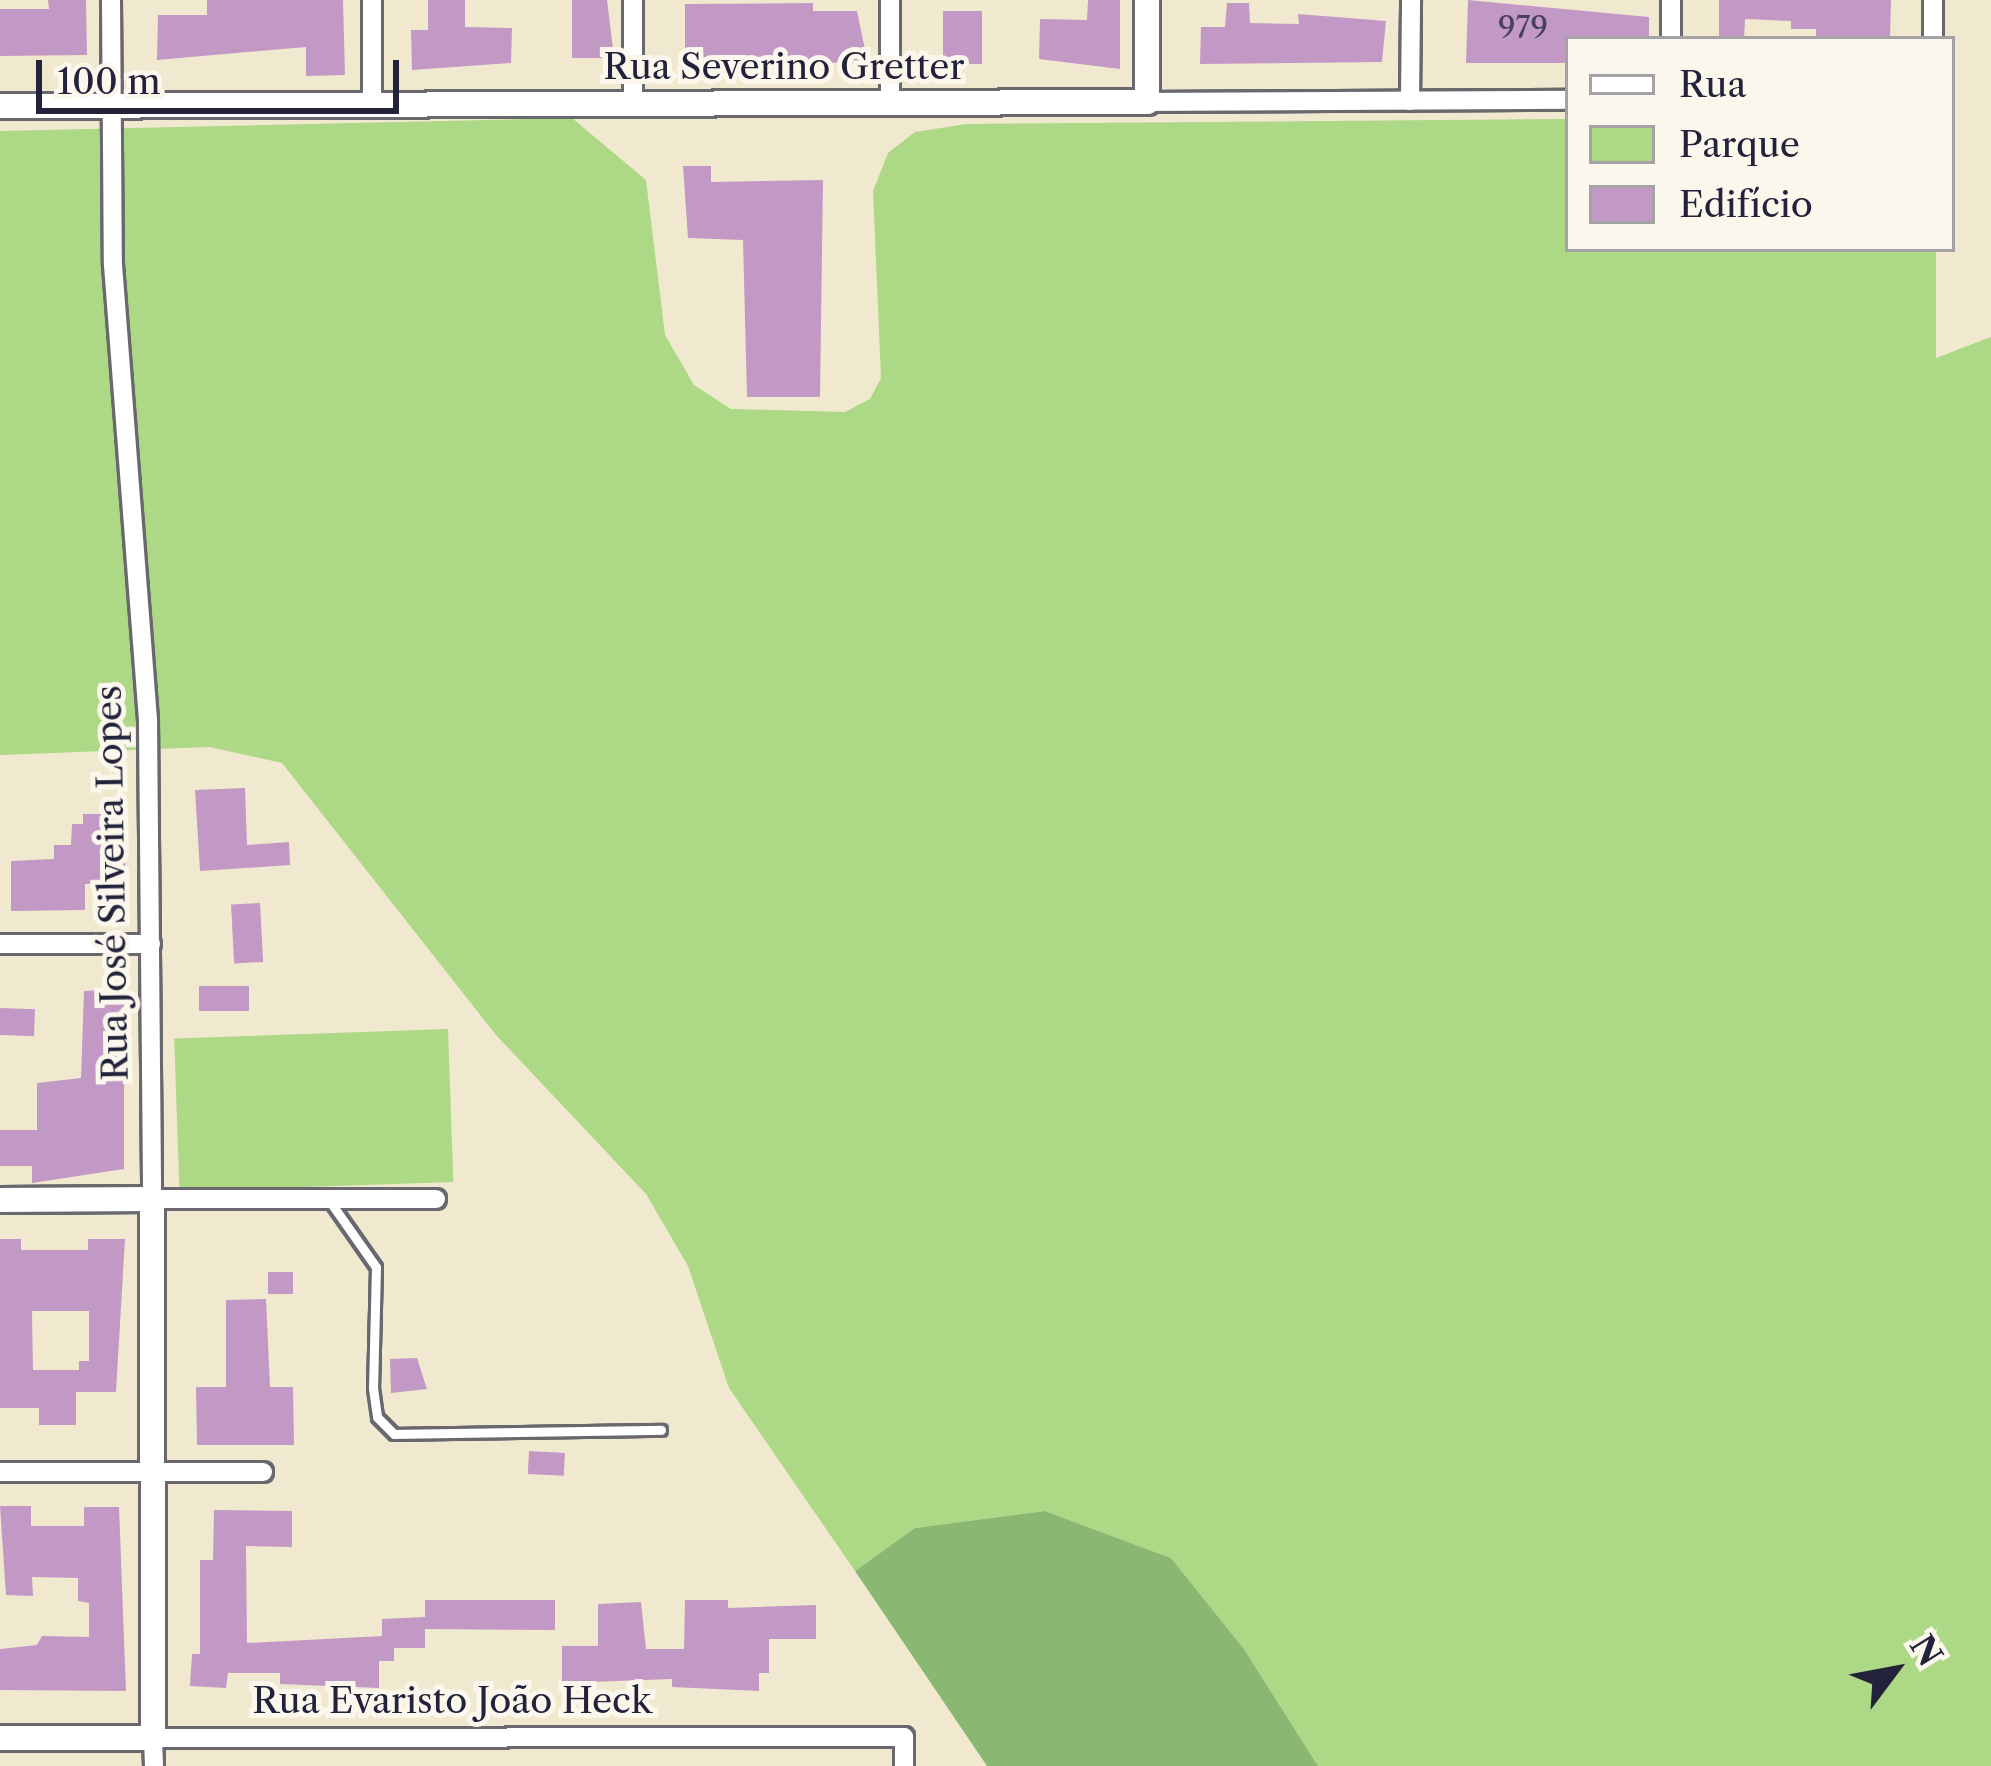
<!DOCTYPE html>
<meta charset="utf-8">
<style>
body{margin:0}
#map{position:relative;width:1991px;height:1766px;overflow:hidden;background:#f1e9cf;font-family:"Libre Caslon Text",serif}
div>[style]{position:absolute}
.green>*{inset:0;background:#add885;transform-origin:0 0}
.forest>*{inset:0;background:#8ab872}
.building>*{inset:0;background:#c299c5;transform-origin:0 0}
.roads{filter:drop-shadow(3px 0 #6a686f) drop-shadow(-3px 0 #6a686f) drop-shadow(0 3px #6a686f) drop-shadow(0 -3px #6a686f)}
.service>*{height:9px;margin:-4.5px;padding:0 4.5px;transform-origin:4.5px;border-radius:4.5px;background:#fff}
.minor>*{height:18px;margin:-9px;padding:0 9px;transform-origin:9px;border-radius:9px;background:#fff}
.tertiary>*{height:24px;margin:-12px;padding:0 12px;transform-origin:12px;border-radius:12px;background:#fff}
span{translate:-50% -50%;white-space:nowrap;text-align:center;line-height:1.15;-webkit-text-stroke:10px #fbf7ec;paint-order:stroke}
.number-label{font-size:30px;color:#4a405e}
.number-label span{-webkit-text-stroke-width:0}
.street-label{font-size:36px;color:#22223b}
.legend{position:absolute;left:1565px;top:36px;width:390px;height:216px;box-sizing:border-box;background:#fbf7ec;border:3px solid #a4a2a5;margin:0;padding:15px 21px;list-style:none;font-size:36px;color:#22223b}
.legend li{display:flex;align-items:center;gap:24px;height:60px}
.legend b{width:60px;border:3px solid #a4a2a5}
.north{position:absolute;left:1835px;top:1610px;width:120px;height:120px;-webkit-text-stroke:9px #fbf7ec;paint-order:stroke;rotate:58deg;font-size:33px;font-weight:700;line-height:48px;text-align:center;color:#22223b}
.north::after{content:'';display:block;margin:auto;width:42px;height:54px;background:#22223b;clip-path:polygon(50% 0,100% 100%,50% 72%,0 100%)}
.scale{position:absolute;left:36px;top:60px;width:363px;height:54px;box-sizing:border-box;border:6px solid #22223b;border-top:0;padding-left:15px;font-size:36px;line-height:42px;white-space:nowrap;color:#22223b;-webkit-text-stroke:9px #fbf7ec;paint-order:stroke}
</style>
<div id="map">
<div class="green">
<div style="clip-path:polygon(572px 118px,646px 180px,665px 335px,694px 385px,731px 409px,845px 412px,870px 399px,881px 378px,873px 191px,888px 153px,915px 132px,966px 124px,1568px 119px,1568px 249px,1936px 249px,1936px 358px,1991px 337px,1991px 1766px,1318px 1766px,1244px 1649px,1171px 1558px,1045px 1511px,915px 1528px,855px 1571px,729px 1388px,688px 1266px,646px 1194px,496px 1035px,282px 763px,209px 747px,0 755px,0 131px)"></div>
<div style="left:448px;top:1029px;width:153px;height:274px;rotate:88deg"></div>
</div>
<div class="forest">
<div style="clip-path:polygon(1045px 1511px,1171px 1558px,1244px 1649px,1318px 1766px,987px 1766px,855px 1571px,915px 1528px)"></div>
</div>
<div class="building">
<div style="clip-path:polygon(48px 0,86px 0,87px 55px,0 56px,0 9px,49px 9px)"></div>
<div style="clip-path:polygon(207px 0,343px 0,345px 75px,306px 76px,306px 47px,157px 60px,158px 15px,207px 15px)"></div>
<div style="clip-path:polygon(428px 0,465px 0,465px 27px,512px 28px,511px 63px,412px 70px,411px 30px,428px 30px)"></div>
<div style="clip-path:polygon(572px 0,607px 0,613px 49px,603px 49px,602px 58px,572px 58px)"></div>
<div style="clip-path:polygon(1088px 0,1120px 0,1120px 69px,1039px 59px,1040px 19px,1087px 20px)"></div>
<div style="clip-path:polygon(1468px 0,1649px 17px,1649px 39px,1568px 39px,1568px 63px,1466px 63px)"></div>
<div style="clip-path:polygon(1719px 0,1891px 0,1890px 39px,1816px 39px,1816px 29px,1791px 29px,1791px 21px,1745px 19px,1744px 39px,1719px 39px)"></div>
<div style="clip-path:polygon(813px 3px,813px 11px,857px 11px,868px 64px,685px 57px,685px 4px)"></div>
<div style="clip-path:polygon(1227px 3px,1249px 3px,1250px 23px,1299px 24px,1298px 14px,1386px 21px,1382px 62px,1200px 64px,1201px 27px,1225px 27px)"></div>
<div style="left:943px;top:11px;width:39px;height:53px"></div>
<div style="clip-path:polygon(683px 166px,711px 166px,711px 182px,823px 180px,820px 397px,747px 397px,743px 240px,688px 238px)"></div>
<div style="clip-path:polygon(245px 788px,247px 845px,289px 842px,290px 865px,200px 871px,195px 790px)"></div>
<div style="clip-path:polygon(83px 814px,123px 814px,126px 881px,85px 884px,85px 910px,11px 911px,11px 861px,54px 859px,54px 845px,71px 845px,72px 824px,83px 824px)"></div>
<div style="left:260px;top:903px;width:59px;height:29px;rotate:87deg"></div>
<div style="left:199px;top:986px;width:50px;height:25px"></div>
<div style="clip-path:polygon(104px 990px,104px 1003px,124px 1003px,124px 1169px,32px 1183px,32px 1166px,0 1166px,0 1130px,37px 1130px,37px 1083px,81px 1078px,84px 991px)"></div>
<div style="left:0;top:1008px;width:35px;height:27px;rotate:2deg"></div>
<div style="clip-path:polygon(evenodd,0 1239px,21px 1239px,21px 1250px,88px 1250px,88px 1239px,125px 1239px,116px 1392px,76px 1392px,76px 1425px,39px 1425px,39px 1408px,0 1408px,0 1239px,32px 1311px,89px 1311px,89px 1361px,79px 1361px,79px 1370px,33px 1370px,32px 1311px)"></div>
<div style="left:268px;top:1272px;width:25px;height:22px"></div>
<div style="clip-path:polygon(266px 1299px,270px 1387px,293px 1387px,294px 1445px,197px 1445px,196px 1387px,226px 1387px,226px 1300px)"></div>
<div style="clip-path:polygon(417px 1358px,427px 1389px,391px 1393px,390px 1359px)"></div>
<div style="left:529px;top:1451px;width:36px;height:23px;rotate:3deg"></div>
<div style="clip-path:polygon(0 1506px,31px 1506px,31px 1526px,84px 1526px,84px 1507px,119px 1507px,126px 1691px,0 1690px,0 1649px,37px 1645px,42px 1636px,89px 1637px,89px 1603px,78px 1601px,78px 1578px,32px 1577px,33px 1596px,6px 1595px)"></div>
<div style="clip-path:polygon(214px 1510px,292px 1511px,292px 1547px,246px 1546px,247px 1643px,382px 1636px,382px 1619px,425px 1617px,425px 1600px,555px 1600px,555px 1630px,425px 1629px,425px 1648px,394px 1648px,394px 1661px,379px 1661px,379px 1688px,280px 1684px,280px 1673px,228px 1673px,226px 1688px,190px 1686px,192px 1654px,200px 1654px,200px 1560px,213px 1560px)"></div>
<div style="clip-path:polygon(685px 1600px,728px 1600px,728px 1608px,816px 1605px,816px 1639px,769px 1639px,769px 1673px,759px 1673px,759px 1691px,672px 1687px,672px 1679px,562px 1683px,562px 1646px,598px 1646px,598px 1604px,641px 1602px,646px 1649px,684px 1649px)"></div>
</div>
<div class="roads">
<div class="service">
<div style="left:331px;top:1203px;width:78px;rotate:54.9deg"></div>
<div style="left:376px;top:1267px;width:121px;rotate:91.4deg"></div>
<div style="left:373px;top:1388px;width:29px;rotate:82deg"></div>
<div style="left:377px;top:1417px;width:24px;rotate:45deg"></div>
<div style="left:394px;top:1434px;width:267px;rotate:-0.9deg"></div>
</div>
<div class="minor">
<div style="left:111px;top:0;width:265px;rotate:89.6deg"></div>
<div style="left:113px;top:265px;width:458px;rotate:85.6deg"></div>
<div style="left:148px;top:722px;width:477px;rotate:89.5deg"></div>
<div style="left:152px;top:1199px;width:284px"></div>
<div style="left:372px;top:0;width:105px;rotate:90deg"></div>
<div style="left:633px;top:0;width:104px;rotate:90deg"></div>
<div style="left:1671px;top:39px;width:39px;rotate:-90deg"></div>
<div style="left:1933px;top:39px;width:39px;rotate:-90deg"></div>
<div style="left:1410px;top:101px;width:101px;rotate:-89.4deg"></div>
<div style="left:1147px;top:102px;width:421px;rotate:-0.3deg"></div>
<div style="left:890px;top:103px;width:103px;rotate:-90deg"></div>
<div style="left:0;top:944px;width:151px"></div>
<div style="left:0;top:1472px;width:263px"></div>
<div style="left:154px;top:1766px;width:28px;rotate:-92deg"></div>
<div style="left:153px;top:1738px;width:751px;rotate:-0.08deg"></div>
<div style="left:904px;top:1737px;width:29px;rotate:90deg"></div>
</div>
<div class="tertiary">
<div style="left:0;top:106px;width:1147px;rotate:-0.2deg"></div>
<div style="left:1147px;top:102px;width:102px;rotate:-90deg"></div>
<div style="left:0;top:1200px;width:152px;rotate:-0.4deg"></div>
<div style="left:152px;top:1199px;width:539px;rotate:89.89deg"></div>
<div style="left:153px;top:1738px;width:153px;rotate:180deg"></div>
</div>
</div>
<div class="number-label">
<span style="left:1523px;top:28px">979</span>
</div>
<div class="street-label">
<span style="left:784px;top:67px">Rua Severino Gretter</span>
<span style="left:112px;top:883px;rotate:-91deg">Rua José Silveira Lopes</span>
<span style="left:452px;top:1701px">Rua Evaristo João Heck</span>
</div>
<ul class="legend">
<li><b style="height:15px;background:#fff"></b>Rua</li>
<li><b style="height:33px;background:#add885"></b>Parque</li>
<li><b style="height:33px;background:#c299c5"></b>Edifício</li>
</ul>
<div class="north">N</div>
<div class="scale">100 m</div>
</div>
